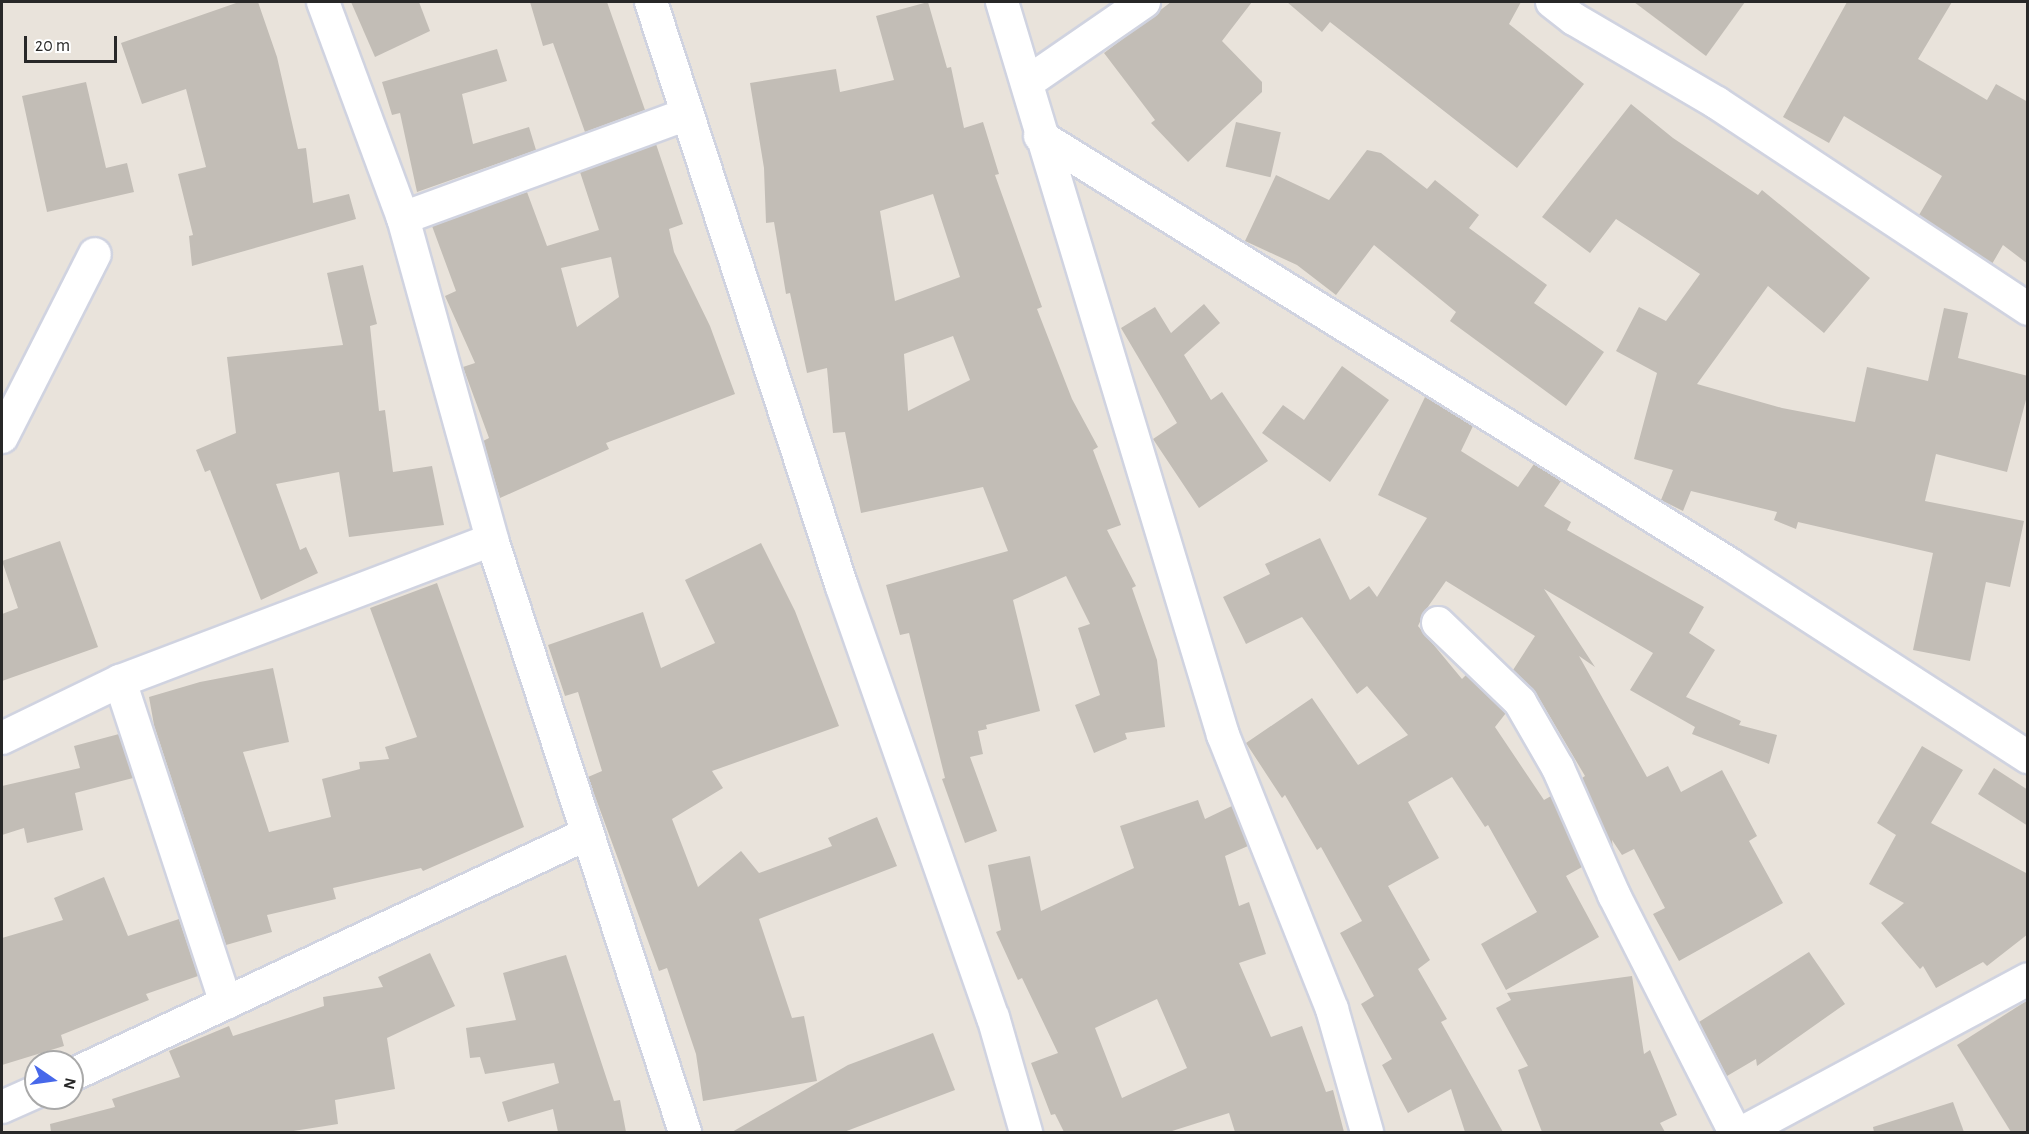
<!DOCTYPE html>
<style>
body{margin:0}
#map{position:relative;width:2029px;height:1134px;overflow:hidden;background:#e9e3db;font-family:"Alegreya Sans",sans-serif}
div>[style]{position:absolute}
.building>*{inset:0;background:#c2bdb6;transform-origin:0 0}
.roads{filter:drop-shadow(2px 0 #d0d3e0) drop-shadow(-2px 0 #d0d3e0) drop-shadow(0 2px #d0d3e0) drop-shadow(0 -2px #d0d3e0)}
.minor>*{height:32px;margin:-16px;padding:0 16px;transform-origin:16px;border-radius:16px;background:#fff}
span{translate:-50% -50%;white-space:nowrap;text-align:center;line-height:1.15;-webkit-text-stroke:4.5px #fff;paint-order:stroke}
.frame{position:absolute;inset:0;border:3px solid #282828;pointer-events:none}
.north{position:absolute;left:24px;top:1050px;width:60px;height:60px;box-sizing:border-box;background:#fff;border:2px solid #a9a9a9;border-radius:50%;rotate:103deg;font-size:16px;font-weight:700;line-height:24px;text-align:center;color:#282828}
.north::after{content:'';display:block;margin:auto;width:21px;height:27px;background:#4768ea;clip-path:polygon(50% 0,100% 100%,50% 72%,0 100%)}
.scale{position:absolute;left:24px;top:36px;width:93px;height:27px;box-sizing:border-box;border:3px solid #282828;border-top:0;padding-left:8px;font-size:18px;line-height:21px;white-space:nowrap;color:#282828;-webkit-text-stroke:4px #fff;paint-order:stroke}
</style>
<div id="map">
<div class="building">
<div style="clip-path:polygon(239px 2px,258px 2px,277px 57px,298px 149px,306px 148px,313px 203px,349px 194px,356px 219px,192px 266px,189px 236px,193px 235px,178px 174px,206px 167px,186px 89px,142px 104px,121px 43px)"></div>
<div style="clip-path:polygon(351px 2px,419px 2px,430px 31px,375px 57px)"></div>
<div style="clip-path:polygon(530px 2px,607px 2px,645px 110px,585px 132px,553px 43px,543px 46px)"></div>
<div style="clip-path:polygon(evenodd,928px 2px,947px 68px,951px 67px,964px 128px,983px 122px,999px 174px,995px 175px,1042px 307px,1037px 309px,1072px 399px,1098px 447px,1093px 450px,1121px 525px,1107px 530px,1136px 586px,1132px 588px,1157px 660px,1165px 727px,1125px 733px,1127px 739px,1094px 753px,1075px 705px,1100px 695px,1078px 628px,1090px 624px,1066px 576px,1013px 600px,1040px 711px,986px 725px,987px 729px,978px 731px,983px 754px,970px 757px,997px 831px,965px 843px,942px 779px,945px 778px,909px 633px,900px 635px,886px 585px,1008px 551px,983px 487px,861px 513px,845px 432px,833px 433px,827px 368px,807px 373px,790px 293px,786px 294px,774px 222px,766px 223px,764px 168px,750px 83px,836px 69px,840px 92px,894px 80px,876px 16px,928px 2px,933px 194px,960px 277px,895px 301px,880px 211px,933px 194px,928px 2px,953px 336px,970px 380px,908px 411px,904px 354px,953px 336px)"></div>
<div style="clip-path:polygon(1171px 2px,1252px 2px,1222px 41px,1262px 82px,1262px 92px,1188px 162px,1151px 123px,1155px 120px,1104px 53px)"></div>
<div style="clip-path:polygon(1287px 2px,1521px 2px,1509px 24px,1584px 84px,1517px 168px,1330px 22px,1322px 32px)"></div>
<div style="clip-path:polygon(1634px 2px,1745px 2px,1706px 56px)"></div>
<div style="clip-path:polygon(1847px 2px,1952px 2px,1918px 59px,1987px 100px,1996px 84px,2028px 102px,2028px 264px,2003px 245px,1992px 264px,1919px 215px,1942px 176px,1844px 116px,1829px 143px,1783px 117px)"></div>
<div style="clip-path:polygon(497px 49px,507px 81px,462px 94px,473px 144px,529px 127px,536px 150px,417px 192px,400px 113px,392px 115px,382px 82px)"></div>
<div style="clip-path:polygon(86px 82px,106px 168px,127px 163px,134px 192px,47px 212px,22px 96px)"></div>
<div style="clip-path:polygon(1631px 104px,1673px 138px,1758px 195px,1762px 190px,1870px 278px,1824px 333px,1768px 286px,1697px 384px,1782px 408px,1855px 422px,1867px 367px,1928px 381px,1944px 308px,1968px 313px,1958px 358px,2028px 376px,2028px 392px,2007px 472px,1936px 454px,1925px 501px,2024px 521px,2010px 587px,1986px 582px,1970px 661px,1913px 650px,1933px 553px,1798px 522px,1796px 529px,1774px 520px,1777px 512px,1691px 491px,1683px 511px,1661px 500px,1673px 470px,1634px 459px,1657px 373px,1616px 351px,1639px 307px,1666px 321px,1700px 274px,1616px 219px,1590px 253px,1542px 217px)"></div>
<div style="left:1236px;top:122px;width:46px;height:46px;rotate:13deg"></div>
<div style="clip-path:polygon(evenodd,656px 144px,683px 224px,669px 229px,674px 252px,710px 326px,735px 394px,606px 443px,609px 449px,500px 498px,483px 441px,489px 438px,463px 367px,475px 363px,445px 296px,456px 291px,432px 226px,527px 192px,547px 246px,599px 230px,580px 172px,656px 144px,611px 257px,619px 297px,577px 327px,561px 268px,611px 257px)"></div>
<div style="clip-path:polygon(1367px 150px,1381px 153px,1427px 189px,1435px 180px,1479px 215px,1469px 228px,1547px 285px,1534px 303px,1604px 352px,1566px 406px,1450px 321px,1456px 312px,1374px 245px,1336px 295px,1297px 265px,1245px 241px,1276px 175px,1329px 200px)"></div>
<div style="clip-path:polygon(363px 265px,377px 324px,370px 326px,379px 411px,385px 410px,393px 472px,432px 466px,444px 525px,349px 537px,339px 472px,276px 484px,300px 550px,306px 547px,318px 573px,261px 600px,210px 470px,205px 472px,196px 450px,236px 433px,227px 357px,343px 345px,327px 273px)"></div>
<div style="clip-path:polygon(1204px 304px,1220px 323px,1184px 355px,1211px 400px,1222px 392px,1268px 461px,1199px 508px,1153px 439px,1177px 423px,1121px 328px,1155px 307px,1171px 333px)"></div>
<div style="clip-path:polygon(1342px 366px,1389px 400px,1330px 482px,1262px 433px,1283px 405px,1304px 420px)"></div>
<div style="clip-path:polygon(1425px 397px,1473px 426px,1461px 451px,1518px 487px,1534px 464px,1555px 477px,1561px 481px,1544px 506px,1571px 522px,1567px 530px,1704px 607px,1689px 633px,1715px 650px,1686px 697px,1741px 721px,1739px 725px,1777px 735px,1769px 764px,1692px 734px,1695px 727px,1630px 690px,1653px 653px,1544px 589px,1595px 667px,1579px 656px,1647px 777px,1668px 766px,1681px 792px,1722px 770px,1757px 836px,1749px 841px,1783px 903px,1679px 961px,1653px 914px,1665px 908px,1634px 849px,1622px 855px,1612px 840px,1613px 849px,1582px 778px,1585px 776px,1536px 693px,1513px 670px,1535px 636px,1446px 581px,1425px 611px,1418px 626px,1462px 679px,1466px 675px,1506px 713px,1495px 727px,1544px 800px,1551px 796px,1582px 867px,1566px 876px,1599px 937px,1506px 990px,1481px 944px,1537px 912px,1488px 825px,1485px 827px,1452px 777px,1408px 802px,1439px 858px,1388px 886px,1430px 960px,1418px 969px,1447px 1019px,1441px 1022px,1503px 1132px,1465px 1132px,1451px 1089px,1408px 1113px,1382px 1065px,1392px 1059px,1361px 1004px,1374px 996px,1340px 933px,1362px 921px,1321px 847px,1317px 850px,1285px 795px,1282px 798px,1246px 743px,1312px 698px,1358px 765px,1408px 735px,1367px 686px,1357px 694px,1302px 617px,1246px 644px,1223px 597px,1270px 574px,1265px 564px,1320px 538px,1350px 600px,1369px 586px,1377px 597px,1427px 518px,1378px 495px)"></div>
<div style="clip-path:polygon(60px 541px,98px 647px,2px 681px,2px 614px,18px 608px,2px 561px)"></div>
<div style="clip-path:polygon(761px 543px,795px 611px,839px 726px,712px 771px,723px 788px,672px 819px,698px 887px,741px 851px,759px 873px,832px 846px,828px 838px,877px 817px,897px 866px,759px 919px,792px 1018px,804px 1016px,817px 1081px,703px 1101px,696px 1054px,667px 968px,659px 971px,588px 777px,602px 771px,578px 692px,565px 696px,548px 645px,643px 612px,661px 668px,715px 643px,685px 580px)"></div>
<div style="clip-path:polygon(437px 583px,524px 827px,423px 871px,421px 868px,333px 888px,336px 899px,267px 915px,272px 932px,226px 945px,154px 725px,149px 697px,200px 682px,273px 668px,289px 742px,243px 752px,269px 832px,331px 817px,322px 779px,360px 769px,359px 762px,389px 759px,385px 747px,417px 737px,370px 608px)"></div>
<div style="clip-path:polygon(119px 734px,133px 778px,75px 793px,83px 830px,27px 843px,24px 828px,2px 835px,2px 786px,80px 768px,74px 746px)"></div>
<div style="clip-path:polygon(1922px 746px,1963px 770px,1931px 823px,2028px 874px,2028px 934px,1987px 966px,1983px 962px,1936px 988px,1923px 966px,1920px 969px,1881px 923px,1904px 903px,1869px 884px,1896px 835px,1877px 823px)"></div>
<div style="clip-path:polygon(1994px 768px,2028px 790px,2028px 826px,1978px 794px)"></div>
<div style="clip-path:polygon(evenodd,1198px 800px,1205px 819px,1232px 806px,1248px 846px,1225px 856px,1239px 906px,1249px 902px,1266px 954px,1239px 963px,1271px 1037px,1302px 1026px,1326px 1092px,1333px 1090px,1344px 1132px,1235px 1132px,1229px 1113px,1169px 1132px,1064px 1132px,1055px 1114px,1051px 1115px,1031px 1063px,1058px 1053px,1022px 978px,1018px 980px,996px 932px,1001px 930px,988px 865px,1030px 856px,1041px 911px,1134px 868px,1120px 826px,1198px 800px,1157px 999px,1187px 1068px,1122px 1098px,1095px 1028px,1157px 999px)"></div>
<div style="clip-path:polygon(104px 877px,128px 936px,179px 919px,198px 976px,146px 994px,149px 1000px,61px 1035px,64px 1046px,2px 1065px,2px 938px,63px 920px,54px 898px)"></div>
<div style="clip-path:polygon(1809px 952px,1845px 1004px,1757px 1066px,1756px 1059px,1727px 1076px,1699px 1022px)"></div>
<div style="clip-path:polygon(430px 953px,455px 1006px,387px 1038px,395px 1089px,335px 1100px,338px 1124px,287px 1132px,51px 1132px,50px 1124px,115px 1107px,112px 1099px,180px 1077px,169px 1051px,229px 1026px,233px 1036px,324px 1006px,323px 997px,383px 987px,378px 977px)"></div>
<div style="clip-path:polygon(566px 955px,614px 1101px,620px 1100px,626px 1132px,558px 1132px,553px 1109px,508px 1122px,502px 1102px,559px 1083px,554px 1063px,485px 1074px,480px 1057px,470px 1058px,466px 1028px,516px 1020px,503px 973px)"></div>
<div style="clip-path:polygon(1632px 976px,1644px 1054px,1650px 1050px,1677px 1115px,1660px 1123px,1665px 1132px,1542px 1132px,1518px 1070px,1528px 1066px,1496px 1008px,1511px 1000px,1507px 993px)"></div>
<div style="clip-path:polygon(2028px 1000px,2028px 1132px,2011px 1132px,1957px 1045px)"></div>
<div style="clip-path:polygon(933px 1033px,955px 1090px,844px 1132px,732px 1132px,848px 1065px)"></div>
<div style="clip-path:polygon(1953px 1102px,1964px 1132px,1874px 1132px,1873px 1127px)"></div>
</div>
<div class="roads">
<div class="minor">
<div style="left:323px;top:2px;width:230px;rotate:69.7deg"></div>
<div style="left:403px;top:218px;width:334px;rotate:74.5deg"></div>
<div style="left:492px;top:540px;width:623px;rotate:71.94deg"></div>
<div style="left:651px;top:2px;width:615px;rotate:71.92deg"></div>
<div style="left:842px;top:587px;width:456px;rotate:70.7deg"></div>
<div style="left:993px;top:1017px;width:120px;rotate:74deg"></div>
<div style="left:1002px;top:2px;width:766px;rotate:73.22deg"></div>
<div style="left:1223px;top:735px;width:295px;rotate:68.3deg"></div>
<div style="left:1332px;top:1009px;width:128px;rotate:74.1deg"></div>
<div style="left:1552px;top:2px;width:28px;rotate:38deg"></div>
<div style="left:1574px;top:19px;width:166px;rotate:30.4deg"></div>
<div style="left:1717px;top:103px;width:373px;rotate:33.5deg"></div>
<div style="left:1028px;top:82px;width:141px;rotate:-34.6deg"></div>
<div style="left:1040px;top:136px;width:813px;rotate:31.83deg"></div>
<div style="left:1731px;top:565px;width:354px;rotate:32.9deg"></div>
<div style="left:403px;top:218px;width:302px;rotate:-20.1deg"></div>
<div style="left:2px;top:437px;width:205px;rotate:-63.1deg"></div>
<div style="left:1438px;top:623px;width:114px;rotate:43.9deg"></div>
<div style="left:1520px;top:702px;width:76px;rotate:60.1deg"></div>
<div style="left:1558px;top:768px;width:139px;rotate:66.2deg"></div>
<div style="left:1614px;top:895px;width:266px;rotate:63deg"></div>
<div style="left:120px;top:681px;width:339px;rotate:71.8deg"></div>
<div style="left:2px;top:738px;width:131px;rotate:-25.8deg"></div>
<div style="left:120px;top:681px;width:398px;rotate:-20.8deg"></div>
<div style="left:72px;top:1075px;width:569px;rotate:-25.08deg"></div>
<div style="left:2px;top:1107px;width:37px;rotate:-24deg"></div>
<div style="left:1743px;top:1132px;width:323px;rotate:-28.2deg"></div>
</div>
</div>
<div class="frame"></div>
<div class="north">N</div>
<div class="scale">20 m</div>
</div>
